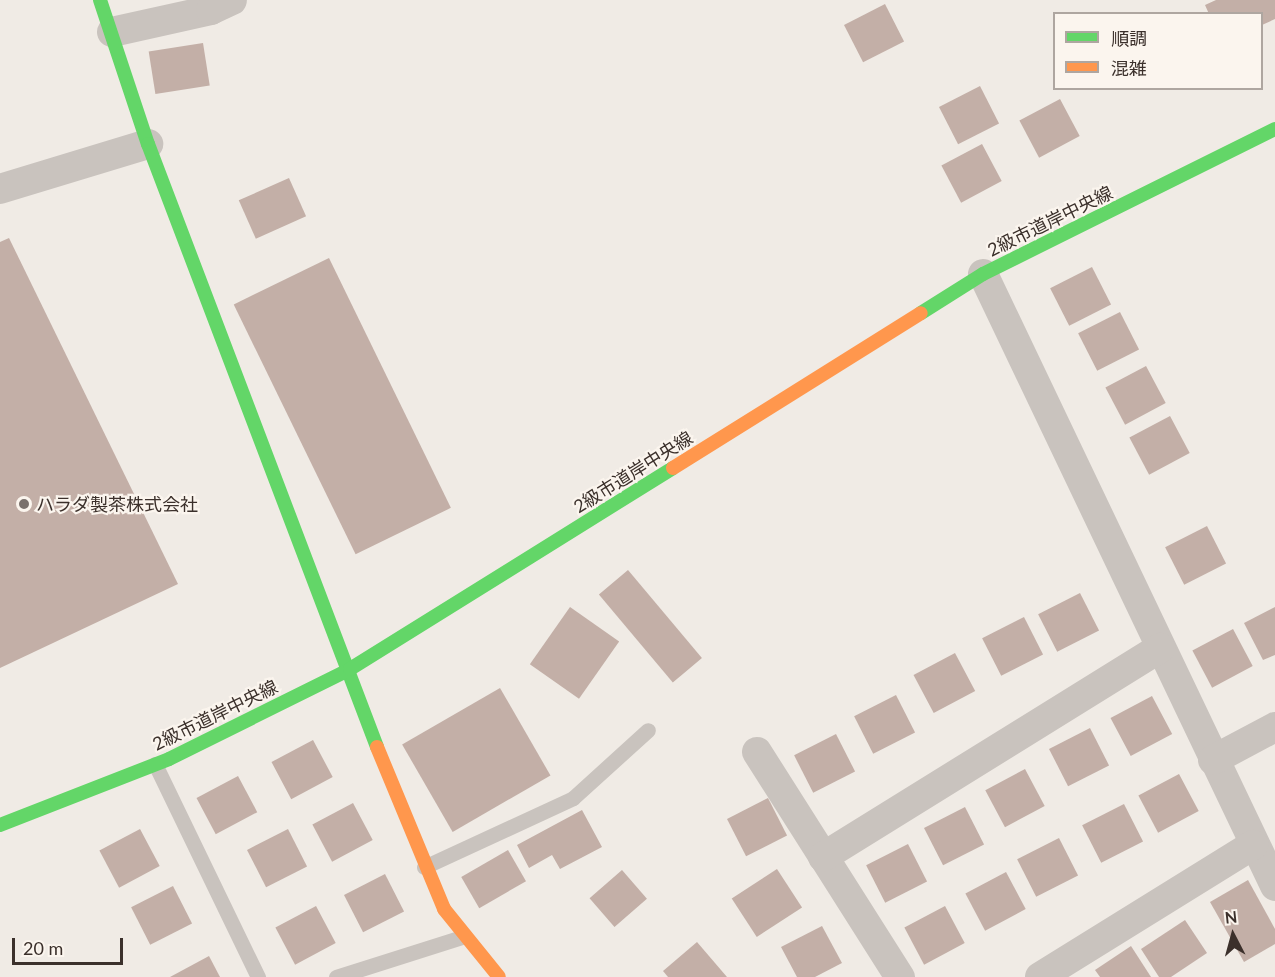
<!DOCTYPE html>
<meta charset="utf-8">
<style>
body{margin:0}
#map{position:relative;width:1275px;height:977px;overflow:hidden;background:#f0ebe5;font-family:Lato,"Noto Sans JP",sans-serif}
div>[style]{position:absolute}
.building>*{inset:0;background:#c3afa7;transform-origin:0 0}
.lane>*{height:15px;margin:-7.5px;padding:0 7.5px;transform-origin:7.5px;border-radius:7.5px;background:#c9c3be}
.street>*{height:30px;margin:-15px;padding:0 15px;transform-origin:15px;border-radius:15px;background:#c9c3be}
.fast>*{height:14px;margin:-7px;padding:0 7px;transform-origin:7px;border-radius:7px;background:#63d668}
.slow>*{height:14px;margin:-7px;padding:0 7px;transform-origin:7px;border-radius:7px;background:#ff974d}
.dots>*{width:16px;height:16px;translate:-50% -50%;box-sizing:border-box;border:3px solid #fbf5ee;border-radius:50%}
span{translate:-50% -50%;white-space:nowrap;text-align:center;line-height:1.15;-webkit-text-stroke:4.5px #fbf5ee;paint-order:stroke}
.street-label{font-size:18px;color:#3b302b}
.poi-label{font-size:18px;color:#3b302b}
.left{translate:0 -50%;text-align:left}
.legend{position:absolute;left:1053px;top:12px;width:210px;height:78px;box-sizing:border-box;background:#fbf5ee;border:2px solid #aea6a0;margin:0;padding:8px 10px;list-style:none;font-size:18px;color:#3b302b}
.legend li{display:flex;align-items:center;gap:12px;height:30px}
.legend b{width:30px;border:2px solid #aea6a0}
.north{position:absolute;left:1203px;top:905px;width:60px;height:60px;-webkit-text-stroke:4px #fbf5ee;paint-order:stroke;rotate:354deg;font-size:16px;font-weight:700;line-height:24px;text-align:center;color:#3b302b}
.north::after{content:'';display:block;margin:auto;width:21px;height:27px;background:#3b302b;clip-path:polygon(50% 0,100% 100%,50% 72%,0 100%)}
.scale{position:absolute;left:12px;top:938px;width:111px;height:27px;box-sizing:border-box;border:3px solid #3b302b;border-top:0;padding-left:8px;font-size:18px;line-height:21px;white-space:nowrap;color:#3b302b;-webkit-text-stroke:4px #fbf5ee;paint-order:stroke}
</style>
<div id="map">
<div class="building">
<div style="clip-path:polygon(1216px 0,1275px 0,1275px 19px,1262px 25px,1262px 14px,1209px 14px,1205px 5px)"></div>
<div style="left:885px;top:4px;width:42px;height:46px;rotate:63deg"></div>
<div style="left:203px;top:43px;width:43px;height:55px;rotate:81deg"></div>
<div style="left:980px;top:86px;width:42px;height:46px;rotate:63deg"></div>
<div style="left:1060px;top:99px;width:42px;height:46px;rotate:62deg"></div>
<div style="left:982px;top:144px;width:42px;height:46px;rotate:62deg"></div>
<div style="left:289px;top:178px;width:42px;height:55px;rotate:66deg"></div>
<div style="clip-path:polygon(9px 238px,178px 584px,0 668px,0 242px)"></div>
<div style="left:329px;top:258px;width:278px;height:106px;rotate:64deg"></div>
<div style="left:1092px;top:267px;width:42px;height:47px;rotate:63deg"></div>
<div style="left:1120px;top:312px;width:42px;height:47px;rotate:63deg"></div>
<div style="left:1146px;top:366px;width:42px;height:46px;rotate:62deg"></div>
<div style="left:1170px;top:416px;width:42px;height:46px;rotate:62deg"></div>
<div style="left:1207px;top:526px;width:42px;height:47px;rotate:63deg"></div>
<div style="left:628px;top:570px;width:115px;height:38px;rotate:50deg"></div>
<div style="left:1080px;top:593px;width:42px;height:47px;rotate:63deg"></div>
<div style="left:570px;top:607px;width:60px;height:70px;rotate:35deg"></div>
<div style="clip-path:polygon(1275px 607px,1275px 655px,1263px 660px,1244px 623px)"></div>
<div style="left:1024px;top:617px;width:42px;height:47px;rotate:63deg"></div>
<div style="left:1233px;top:629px;width:42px;height:46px;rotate:62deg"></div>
<div style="left:955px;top:653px;width:43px;height:47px;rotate:62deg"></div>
<div style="left:500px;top:688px;width:101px;height:113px;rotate:60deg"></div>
<div style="left:896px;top:695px;width:42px;height:47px;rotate:63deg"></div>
<div style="left:1152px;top:696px;width:43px;height:47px;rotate:62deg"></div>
<div style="left:1090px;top:728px;width:42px;height:46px;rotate:63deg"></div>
<div style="left:836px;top:734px;width:42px;height:47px;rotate:63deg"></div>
<div style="left:313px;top:740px;width:42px;height:47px;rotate:62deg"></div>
<div style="left:1025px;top:769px;width:42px;height:45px;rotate:62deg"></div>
<div style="left:1179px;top:774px;width:42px;height:46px;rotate:62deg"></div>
<div style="left:238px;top:776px;width:41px;height:47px;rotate:62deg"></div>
<div style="left:768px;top:798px;width:42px;height:46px;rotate:63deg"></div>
<div style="left:353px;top:803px;width:42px;height:46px;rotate:62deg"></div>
<div style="left:1124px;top:804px;width:42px;height:47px;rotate:63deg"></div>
<div style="left:965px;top:807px;width:42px;height:46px;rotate:63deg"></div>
<div style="clip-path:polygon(582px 810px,602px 847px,560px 869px,552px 855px,529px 868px,517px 845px)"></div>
<div style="left:140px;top:829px;width:42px;height:46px;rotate:62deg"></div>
<div style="left:288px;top:829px;width:42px;height:46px;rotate:63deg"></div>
<div style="left:1059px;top:838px;width:42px;height:47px;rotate:63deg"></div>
<div style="left:908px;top:844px;width:42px;height:47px;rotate:63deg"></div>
<div style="left:508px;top:850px;width:36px;height:54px;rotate:60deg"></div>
<div style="left:777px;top:869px;width:46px;height:54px;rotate:57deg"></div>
<div style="left:622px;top:870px;width:38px;height:43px;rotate:49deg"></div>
<div style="left:1006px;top:872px;width:42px;height:46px;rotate:62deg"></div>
<div style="left:385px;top:874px;width:42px;height:46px;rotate:63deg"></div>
<div style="clip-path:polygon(1248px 880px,1275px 929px,1275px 944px,1244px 962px,1210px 902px)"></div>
<div style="left:173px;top:886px;width:42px;height:47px;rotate:63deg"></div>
<div style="left:316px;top:906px;width:42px;height:46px;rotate:62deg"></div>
<div style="left:945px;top:906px;width:42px;height:46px;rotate:62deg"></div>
<div style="clip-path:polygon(1185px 920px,1207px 953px,1171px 977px,1159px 977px,1141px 949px)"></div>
<div style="clip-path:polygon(822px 926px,842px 963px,815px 977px,797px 977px,781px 947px)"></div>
<div style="clip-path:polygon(697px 942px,727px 977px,668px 977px,663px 971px)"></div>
<div style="clip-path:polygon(1131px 946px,1151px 977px,1100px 977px,1095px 970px)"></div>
<div style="clip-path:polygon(209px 956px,220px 977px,170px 977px)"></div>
</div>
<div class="lane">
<div style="left:155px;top:764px;width:237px;rotate:64.2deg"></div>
<div style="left:424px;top:867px;width:164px;rotate:-24.8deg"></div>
<div style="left:573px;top:798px;width:101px;rotate:-42.2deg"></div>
<div style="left:336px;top:977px;width:135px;rotate:-17.6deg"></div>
</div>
<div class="street">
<div style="left:112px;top:32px;width:101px;rotate:-12.5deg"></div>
<div style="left:211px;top:10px;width:23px;rotate:-25deg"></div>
<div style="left:0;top:189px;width:155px;rotate:-16.9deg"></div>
<div style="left:983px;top:274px;width:678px;rotate:64.49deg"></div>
<div style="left:757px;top:752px;width:267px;rotate:57.6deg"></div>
<div style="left:1213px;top:760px;width:70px;rotate:-28deg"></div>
<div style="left:823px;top:857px;width:397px;rotate:-31.8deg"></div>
<div style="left:1040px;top:977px;width:251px;rotate:-31.8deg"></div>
</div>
<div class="fast">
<div style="left:100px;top:0;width:152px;rotate:71.6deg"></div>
<div style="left:148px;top:144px;width:645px;rotate:69.2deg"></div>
<div style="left:921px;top:313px;width:73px;rotate:-32.2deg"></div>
<div style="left:983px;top:274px;width:326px;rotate:-26.4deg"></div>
<div style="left:0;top:825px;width:181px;rotate:-21.3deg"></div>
<div style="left:169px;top:759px;width:202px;rotate:-26.4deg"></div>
<div style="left:350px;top:669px;width:380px;rotate:-31.9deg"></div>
</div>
<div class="slow">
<div style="left:673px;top:468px;width:292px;rotate:-32deg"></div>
<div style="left:377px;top:747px;width:175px;rotate:67.5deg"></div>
<div style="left:444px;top:909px;width:87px;rotate:51deg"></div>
</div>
<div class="dots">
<div style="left:24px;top:504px;background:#7a716c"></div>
</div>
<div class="street-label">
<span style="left:1050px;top:221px;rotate:-26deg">2級市道岸中央線</span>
<span style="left:633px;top:472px;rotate:-32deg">2級市道岸中央線</span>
<span style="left:215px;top:715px;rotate:-26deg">2級市道岸中央線</span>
</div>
<div class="poi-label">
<span class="left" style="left:36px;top:504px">ハラダ製茶株式会社</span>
</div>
<ul class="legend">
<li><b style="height:8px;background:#63d668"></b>順調</li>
<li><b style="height:8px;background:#ff974d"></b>混雑</li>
</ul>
<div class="north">N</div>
<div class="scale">20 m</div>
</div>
